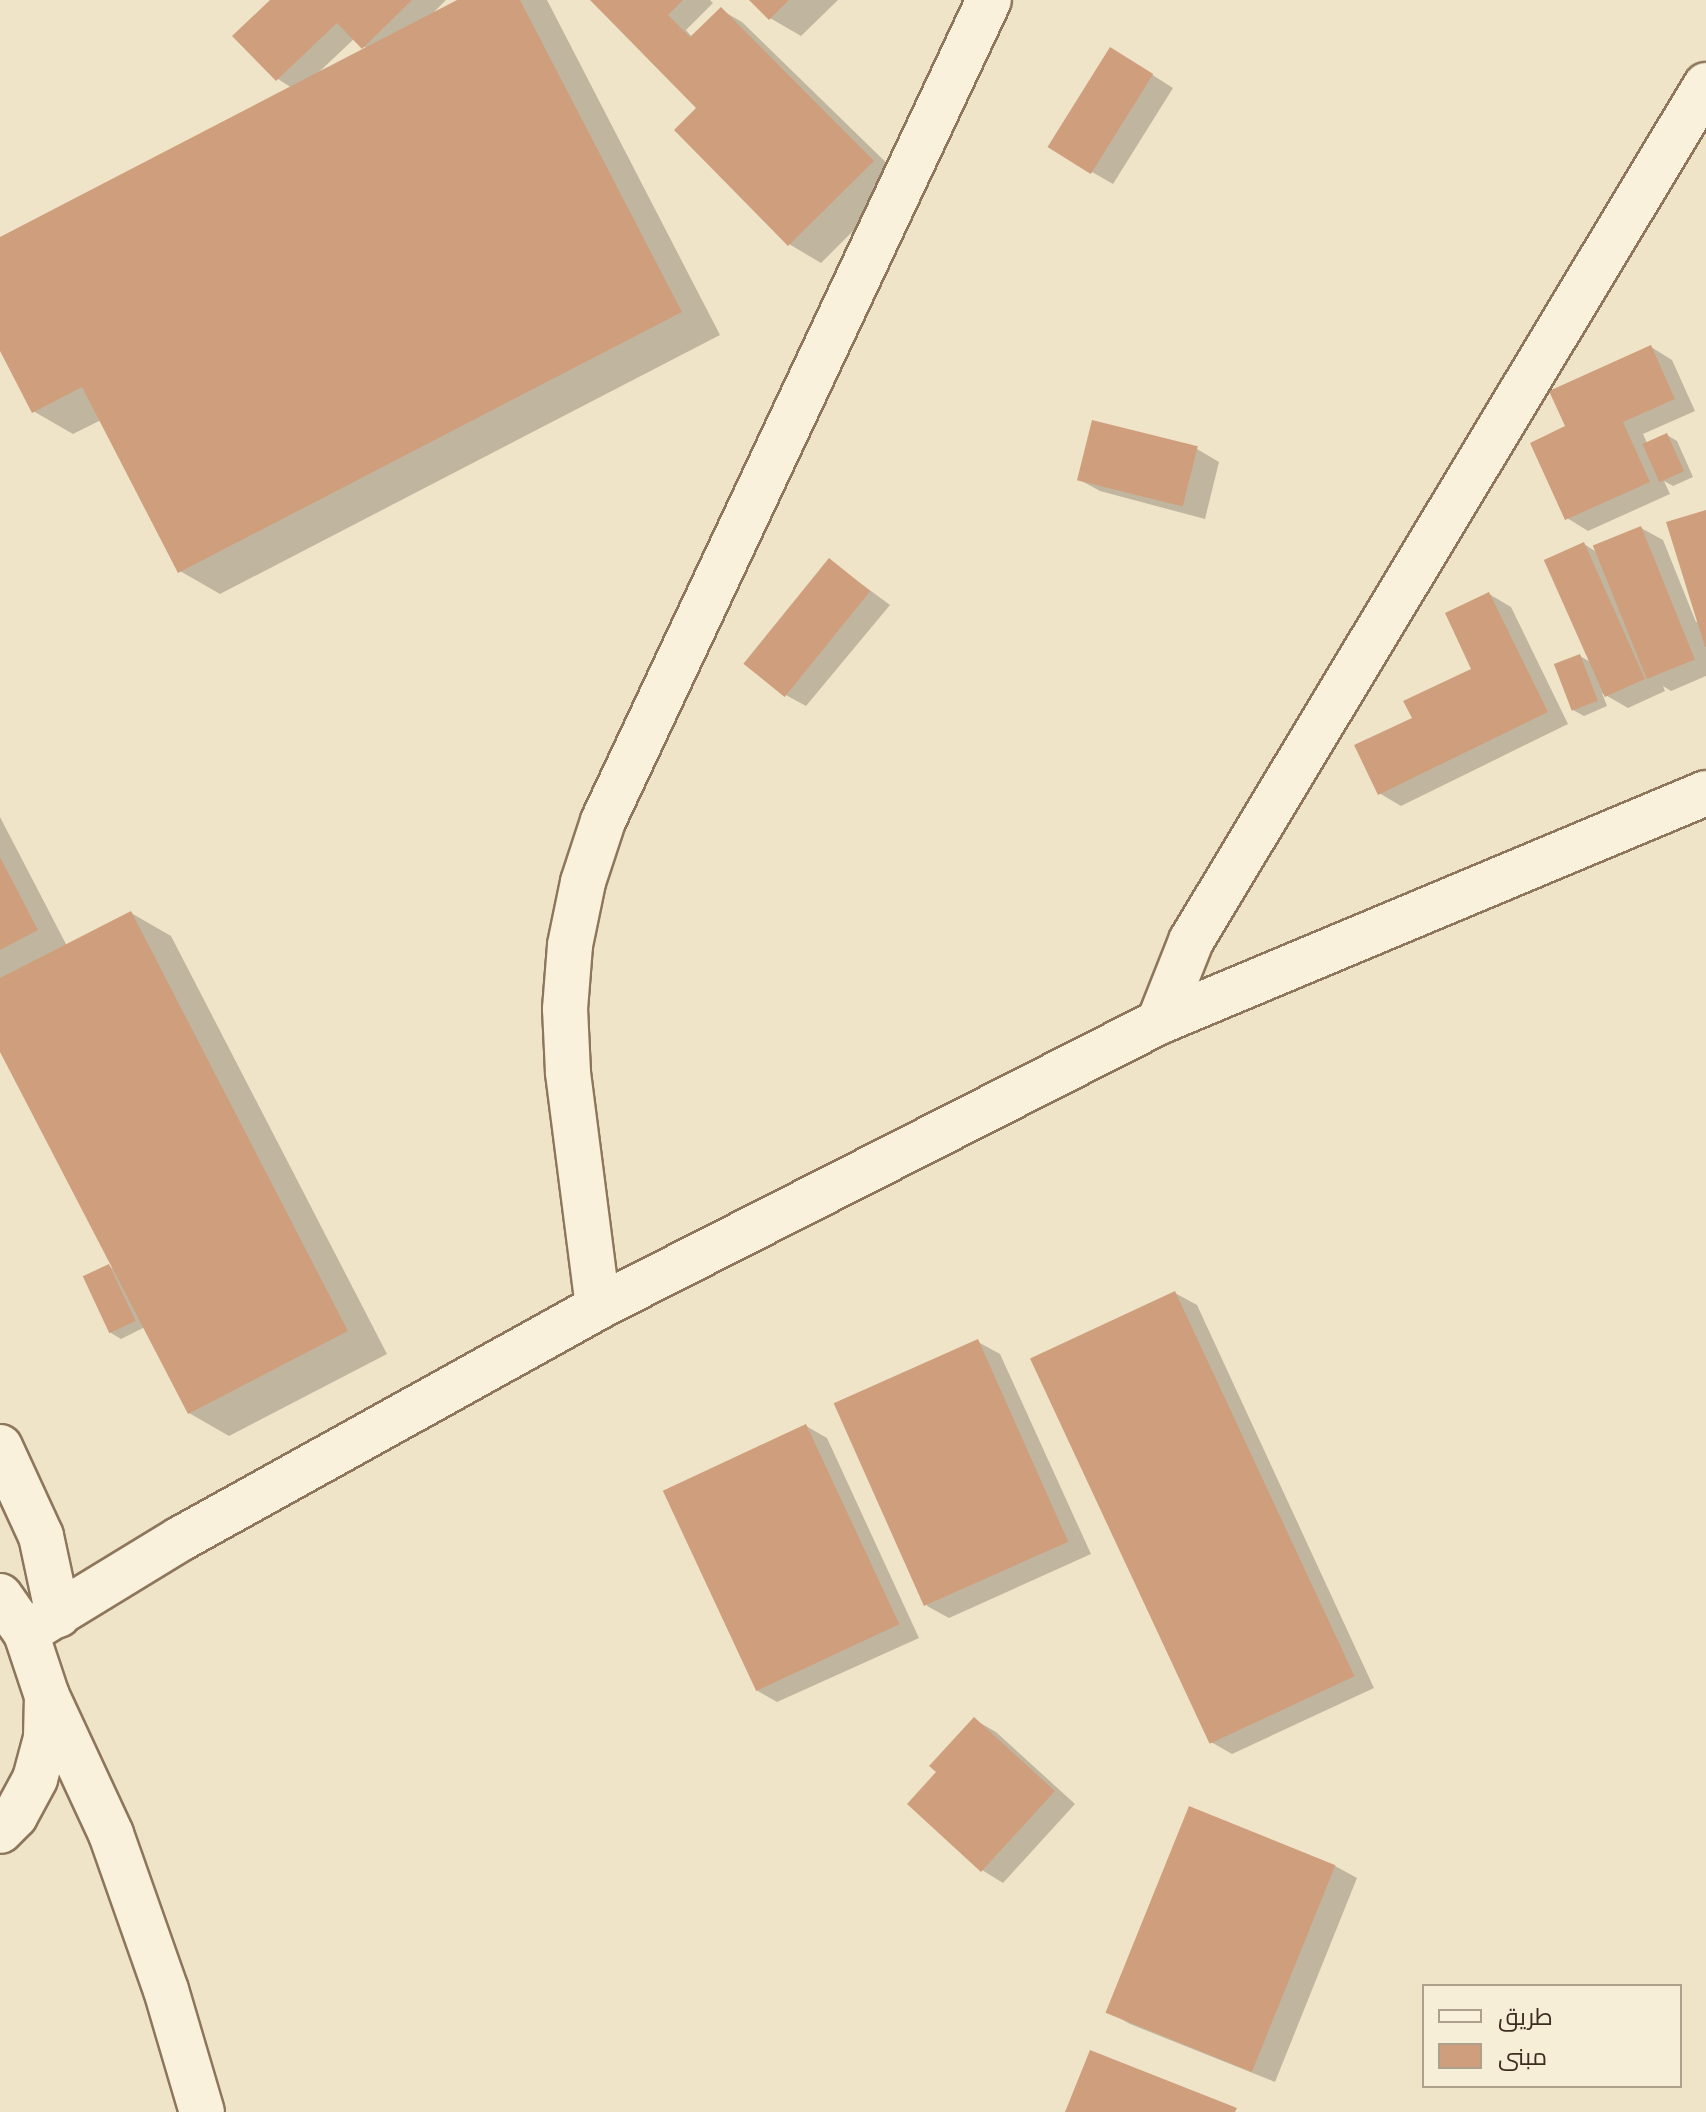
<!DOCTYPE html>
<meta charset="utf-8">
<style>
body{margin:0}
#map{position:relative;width:1706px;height:2112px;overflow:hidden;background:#f0e4c8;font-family:"Source Serif 4",Cairo,serif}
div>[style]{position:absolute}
.shadow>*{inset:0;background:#0003}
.building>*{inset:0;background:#cf9f7d;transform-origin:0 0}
.roads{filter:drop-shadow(2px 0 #8d765c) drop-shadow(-2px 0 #8d765c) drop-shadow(0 2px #8d765c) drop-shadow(0 -2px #8d765c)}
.street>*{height:44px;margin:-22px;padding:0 22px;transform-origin:22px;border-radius:22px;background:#faf1dc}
.secondary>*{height:44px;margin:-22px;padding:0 22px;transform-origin:22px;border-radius:22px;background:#faf1dc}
span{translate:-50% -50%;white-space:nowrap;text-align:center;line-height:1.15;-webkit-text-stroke:8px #f7eed8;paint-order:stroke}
.legend{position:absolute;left:1422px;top:1984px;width:260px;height:104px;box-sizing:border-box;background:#f7eed8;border:2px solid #ada18e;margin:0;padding:10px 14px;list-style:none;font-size:24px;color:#3d2e20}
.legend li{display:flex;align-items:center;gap:16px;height:40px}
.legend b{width:40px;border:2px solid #ada18e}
</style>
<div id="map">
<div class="shadow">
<div style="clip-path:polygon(evenodd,273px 0,446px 0,431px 15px,461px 0,547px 0,720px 335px,220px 594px,180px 571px,101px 420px,73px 434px,33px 411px,0 347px,0 239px,292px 88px,278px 79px,235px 36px,273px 0,355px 38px,367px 49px,319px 72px,355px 38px)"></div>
<div style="clip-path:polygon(592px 0,710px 0,713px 3px,686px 30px,692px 37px,721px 10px,742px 22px,904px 180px,821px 263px,789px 244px,700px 107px)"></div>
<div style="clip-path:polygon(752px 0,838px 0,801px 36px,770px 18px)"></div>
<div style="clip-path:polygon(1132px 62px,1173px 88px,1113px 184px,1092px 172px)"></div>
<div style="clip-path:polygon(1651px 347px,1672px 360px,1695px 411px,1643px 434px,1648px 445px,1667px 435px,1677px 441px,1693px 477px,1673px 486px,1664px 481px,1670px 494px,1588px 531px,1567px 518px,1568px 427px)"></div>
<div style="clip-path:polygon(1197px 449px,1219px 462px,1205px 519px,1100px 491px,1078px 479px)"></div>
<div style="clip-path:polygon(1706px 512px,1706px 676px,1671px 691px,1663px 686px,1665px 691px,1628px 708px,1602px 693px,1607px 706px,1584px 716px,1573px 710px,1580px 656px,1592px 663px,1584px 544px,1598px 553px,1641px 528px,1663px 540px,1696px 622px,1699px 621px)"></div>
<div style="clip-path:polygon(829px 560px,890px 605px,806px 706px,784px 694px)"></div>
<div style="clip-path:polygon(1489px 594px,1511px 607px,1568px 724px,1401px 806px,1379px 793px,1415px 719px,1474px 670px)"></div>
<div style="clip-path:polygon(0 817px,67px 946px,131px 913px,171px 936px,387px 1354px,229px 1436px,189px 1413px,145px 1327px,121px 1339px,111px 1333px,109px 1266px,115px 1270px,0 1048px)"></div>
<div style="clip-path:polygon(1175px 1293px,1197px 1305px,1374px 1688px,1232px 1754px,1211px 1742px)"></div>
<div style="clip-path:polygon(978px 1342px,1000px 1354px,1091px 1554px,949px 1618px,927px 1606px)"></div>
<div style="clip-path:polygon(806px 1426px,827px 1438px,919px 1638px,777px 1702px,756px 1690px)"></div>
<div style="clip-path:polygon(975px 1720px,996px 1732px,1075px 1804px,1003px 1883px,982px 1870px,939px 1772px)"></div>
<div style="clip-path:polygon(1190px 1809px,1335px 1866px,1357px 1878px,1275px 2082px,1130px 2024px,1109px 2012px)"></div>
</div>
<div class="building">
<div style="clip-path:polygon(270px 0,412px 0,362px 49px,337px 23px,276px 81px,232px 36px)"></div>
<div style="clip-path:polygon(457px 0,520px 0,682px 312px,178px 573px,82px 387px,32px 413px,0 351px,0 237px)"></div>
<div style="clip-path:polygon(590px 0,683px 0,668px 15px,690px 37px,721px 7px,874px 161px,788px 246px,674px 130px,696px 108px)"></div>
<div style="clip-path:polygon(749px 0,789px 0,769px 20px)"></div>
<div style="left:1110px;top:47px;width:51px;height:118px;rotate:32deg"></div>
<div style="clip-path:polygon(1651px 345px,1675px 399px,1623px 422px,1650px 482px,1565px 520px,1530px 443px,1565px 426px,1549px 391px)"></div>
<div style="left:1092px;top:420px;width:109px;height:62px;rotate:14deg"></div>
<div style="left:1667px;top:433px;width:42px;height:27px;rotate:66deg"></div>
<div style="clip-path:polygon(1706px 510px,1706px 647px,1705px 647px,1666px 522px)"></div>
<div style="left:1641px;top:526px;width:144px;height:52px;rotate:68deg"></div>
<div style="left:1584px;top:542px;width:150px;height:44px;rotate:66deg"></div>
<div style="left:829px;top:558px;width:53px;height:136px;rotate:39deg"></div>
<div style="clip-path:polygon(1489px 592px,1548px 712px,1378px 795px,1354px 745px,1412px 718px,1403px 701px,1471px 669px,1445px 613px)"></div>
<div style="left:1580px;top:654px;width:50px;height:28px;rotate:69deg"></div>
<div style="clip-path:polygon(0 857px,38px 930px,0 950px)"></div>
<div style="clip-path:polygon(131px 911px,348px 1331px,188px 1414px,0 1052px,0 978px)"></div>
<div style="left:109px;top:1264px;width:63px;height:29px;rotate:65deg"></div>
<div style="left:1175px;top:1291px;width:425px;height:160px;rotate:65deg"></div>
<div style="left:978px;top:1339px;width:222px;height:158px;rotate:66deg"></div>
<div style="left:806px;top:1424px;width:221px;height:158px;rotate:65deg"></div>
<div style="clip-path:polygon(974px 1717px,1055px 1791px,981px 1872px,907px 1804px,936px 1772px,929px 1766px)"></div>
<div style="left:1189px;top:1806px;width:158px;height:223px;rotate:22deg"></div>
<div style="clip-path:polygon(1090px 2050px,1237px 2108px,1235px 2112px,1065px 2112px)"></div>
</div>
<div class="roads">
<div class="street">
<div style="left:1159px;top:1022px;width:87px;rotate:-68.4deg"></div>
<div style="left:1191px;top:941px;width:999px;rotate:-58.97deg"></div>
<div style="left:598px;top:1307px;width:237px;rotate:-97.3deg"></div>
<div style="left:568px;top:1072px;width:63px;rotate:-92.7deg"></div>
<div style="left:565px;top:1009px;width:64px;rotate:-85.5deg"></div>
<div style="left:570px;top:945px;width:64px;rotate:-78.3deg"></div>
<div style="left:583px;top:882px;width:64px;rotate:-71.8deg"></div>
<div style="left:603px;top:821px;width:907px;rotate:-64.82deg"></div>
<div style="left:26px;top:1633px;width:180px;rotate:-31.4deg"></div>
<div style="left:180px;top:1539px;width:478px;rotate:-29deg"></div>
<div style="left:598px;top:1307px;width:629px;rotate:-26.93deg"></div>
<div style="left:1159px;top:1022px;width:593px;rotate:-22.72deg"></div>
</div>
<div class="secondary">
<div style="left:0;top:1447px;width:98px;rotate:65.3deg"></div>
<div style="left:41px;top:1536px;width:81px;rotate:77.9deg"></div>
<div style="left:0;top:1596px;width:45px;rotate:54.9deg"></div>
<div style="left:26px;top:1633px;width:66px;rotate:71.6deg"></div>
<div style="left:47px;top:1696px;width:42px;rotate:91.4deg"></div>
<div style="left:46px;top:1738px;width:42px;rotate:105deg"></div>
<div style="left:35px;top:1779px;width:42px;rotate:118.4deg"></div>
<div style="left:15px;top:1816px;width:21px;rotate:135deg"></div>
<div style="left:47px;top:1696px;width:152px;rotate:65.1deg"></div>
<div style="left:111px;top:1834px;width:165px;rotate:70.6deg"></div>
<div style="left:166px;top:1990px;width:127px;rotate:73.6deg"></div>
</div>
</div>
<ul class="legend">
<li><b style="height:10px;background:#faf1dc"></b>طريق</li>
<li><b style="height:22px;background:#cf9f7d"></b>مبنى</li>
</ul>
</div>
